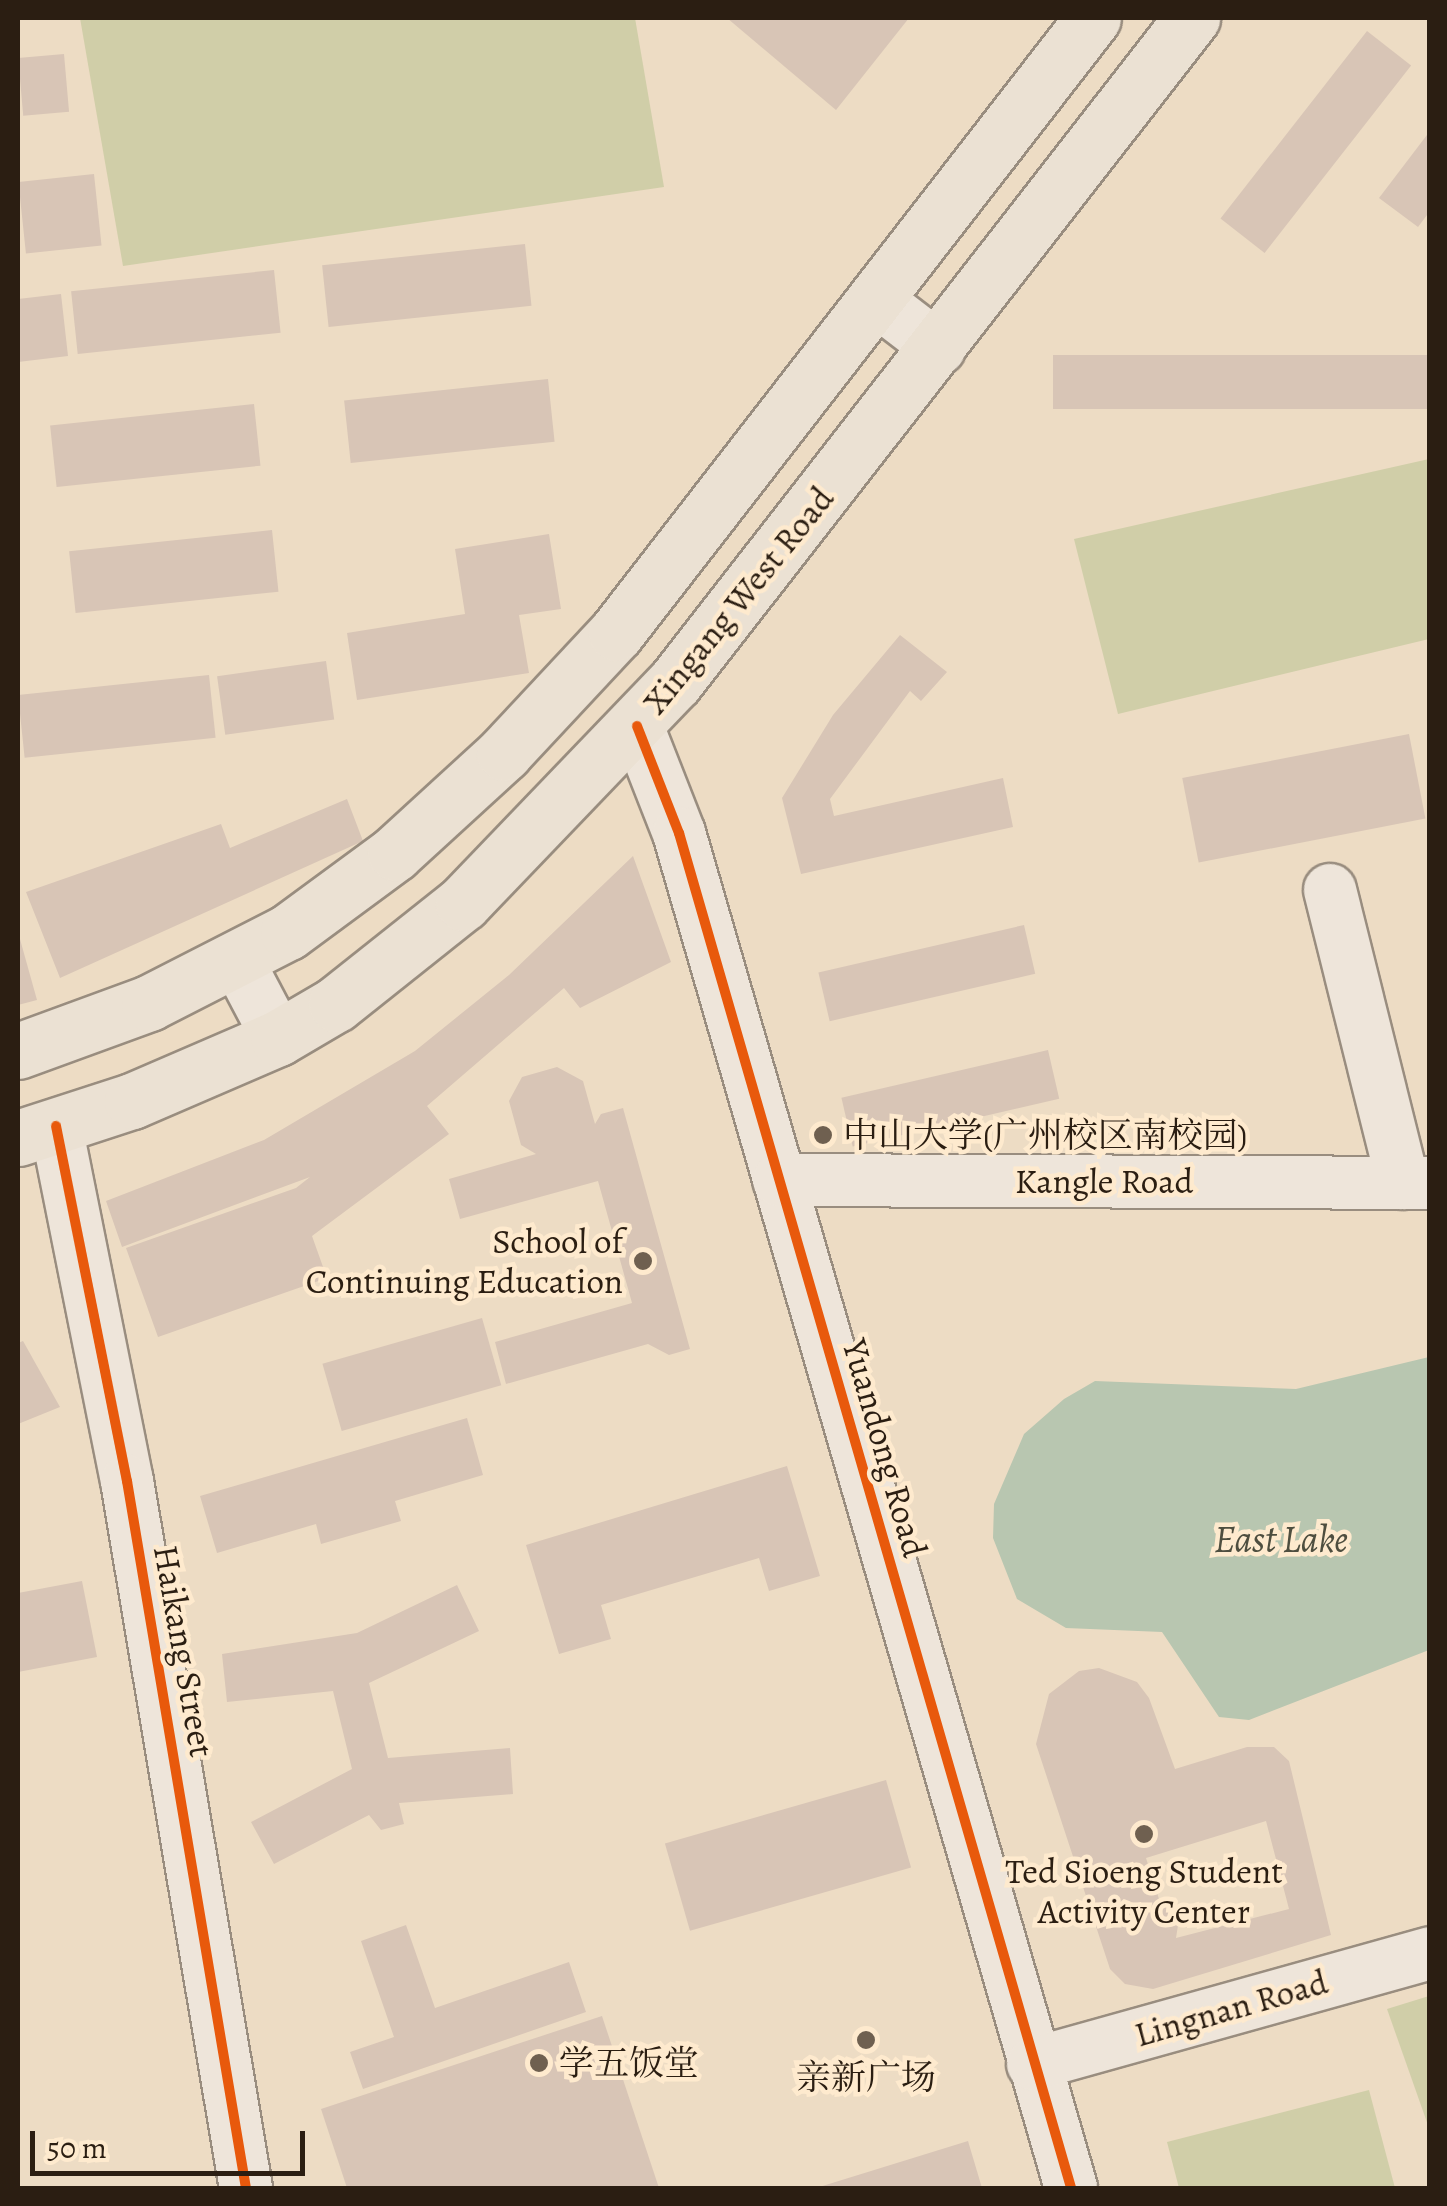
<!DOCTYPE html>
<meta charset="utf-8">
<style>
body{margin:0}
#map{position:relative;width:1447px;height:2206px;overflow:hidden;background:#eddcc4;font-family:Alegreya,"Noto Serif SC",serif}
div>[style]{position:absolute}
.green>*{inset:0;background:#d0cea8}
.water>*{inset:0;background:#b8c6b0}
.building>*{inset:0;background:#d8c5b6;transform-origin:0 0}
.roads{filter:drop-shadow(2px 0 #998d7f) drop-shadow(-2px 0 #998d7f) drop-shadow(0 2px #998d7f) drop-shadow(0 -2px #998d7f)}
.minor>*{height:52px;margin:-26px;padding:0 26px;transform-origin:26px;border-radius:26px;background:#eee5da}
.major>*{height:55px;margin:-27.5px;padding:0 27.5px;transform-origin:27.5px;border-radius:27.5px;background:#ebe1d3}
.cycleway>*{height:10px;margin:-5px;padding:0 5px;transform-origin:5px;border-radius:5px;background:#e8590c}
.dots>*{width:28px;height:28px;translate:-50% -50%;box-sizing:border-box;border:5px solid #feeace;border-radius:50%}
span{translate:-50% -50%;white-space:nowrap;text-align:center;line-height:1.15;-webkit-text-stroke:9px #feeace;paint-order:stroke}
.street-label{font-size:35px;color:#2b1e12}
.poi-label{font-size:35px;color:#2b1e12}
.left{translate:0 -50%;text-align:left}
.right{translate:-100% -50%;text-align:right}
.water-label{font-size:38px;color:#4e4e3f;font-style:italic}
.frame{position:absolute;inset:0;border:20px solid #2b1e12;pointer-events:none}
.scale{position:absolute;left:30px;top:2131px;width:275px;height:45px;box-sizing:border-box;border:5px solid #2b1e12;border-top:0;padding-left:12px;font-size:30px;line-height:35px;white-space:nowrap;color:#2b1e12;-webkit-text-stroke:8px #feeace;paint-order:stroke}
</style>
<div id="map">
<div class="green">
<div style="clip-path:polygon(80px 18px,635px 18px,664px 187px,123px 266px)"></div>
<div style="clip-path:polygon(1429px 459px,1429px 639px,1118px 714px,1074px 539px)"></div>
<div style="clip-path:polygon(1429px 1996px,1430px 1996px,1429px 2128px,1387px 2009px)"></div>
<div style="clip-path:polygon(1369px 2090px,1395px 2188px,1179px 2188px,1167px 2142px)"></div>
</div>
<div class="water">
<div style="clip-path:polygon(1429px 1357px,1429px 1650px,1249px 1720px,1219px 1717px,1162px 1632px,1066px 1628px,1017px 1599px,993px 1538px,994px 1504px,1024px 1434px,1064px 1399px,1095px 1381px,1296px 1389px)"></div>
</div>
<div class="building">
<div style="clip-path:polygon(727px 18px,909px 18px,836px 110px)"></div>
<div style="left:1367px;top:31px;width:56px;height:238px;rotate:38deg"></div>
<div style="left:64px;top:54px;width:58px;height:46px;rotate:85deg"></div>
<div style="clip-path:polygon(1430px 131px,1430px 211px,1418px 227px,1379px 198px)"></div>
<div style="left:94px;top:174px;width:72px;height:76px;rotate:84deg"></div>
<div style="left:525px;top:244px;width:62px;height:204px;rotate:84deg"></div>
<div style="left:274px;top:270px;width:63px;height:204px;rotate:84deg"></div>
<div style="clip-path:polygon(61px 294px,68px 356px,18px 362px,18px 299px)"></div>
<div style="left:1430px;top:355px;width:54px;height:377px;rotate:90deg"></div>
<div style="left:548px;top:379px;width:63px;height:205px;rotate:84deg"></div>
<div style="left:254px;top:404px;width:62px;height:205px;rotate:84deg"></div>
<div style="left:272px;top:530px;width:62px;height:204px;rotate:84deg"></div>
<div style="clip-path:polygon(549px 534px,561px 609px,519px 615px,529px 673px,357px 700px,347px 633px,465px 614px,455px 549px)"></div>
<div style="clip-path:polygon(900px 635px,947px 672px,921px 701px,910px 691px,830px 799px,834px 816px,1003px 778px,1013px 827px,801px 874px,782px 798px,833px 715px)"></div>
<div style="left:326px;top:661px;width:59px;height:110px;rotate:82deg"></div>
<div style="left:209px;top:675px;width:63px;height:192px;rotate:84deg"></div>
<div style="left:1409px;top:734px;width:86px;height:231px;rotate:79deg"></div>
<div style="clip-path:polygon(347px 799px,363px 841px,60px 978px,26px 892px,221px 824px,230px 848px)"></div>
<div style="clip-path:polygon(633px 856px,671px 962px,580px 1008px,564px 988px,427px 1106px,449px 1134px,312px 1236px,327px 1278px,158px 1337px,126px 1248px,296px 1188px,310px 1177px,122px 1247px,106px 1201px,264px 1140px,415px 1051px,509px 975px)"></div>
<div style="left:1024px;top:925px;width:50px;height:211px;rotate:77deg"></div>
<div style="clip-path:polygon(18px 932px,37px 1000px,18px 1005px)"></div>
<div style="left:1048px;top:1050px;width:50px;height:212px;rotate:77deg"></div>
<div style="clip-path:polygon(557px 1067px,583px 1081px,595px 1124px,601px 1114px,623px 1108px,690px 1349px,669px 1355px,648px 1344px,506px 1384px,495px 1342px,632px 1303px,598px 1181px,460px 1219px,449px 1179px,536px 1154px,521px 1145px,509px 1101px,522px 1077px)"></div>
<div style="left:482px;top:1318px;width:70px;height:166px;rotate:74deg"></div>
<div style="clip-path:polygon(23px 1341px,60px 1407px,18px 1424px,18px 1343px)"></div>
<div style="clip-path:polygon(467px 1418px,483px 1475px,395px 1501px,401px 1521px,321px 1544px,316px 1524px,217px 1553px,200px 1496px)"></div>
<div style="clip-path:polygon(787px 1466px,820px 1576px,769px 1591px,759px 1558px,601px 1605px,611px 1639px,559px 1654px,526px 1545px)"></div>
<div style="clip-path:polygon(82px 1581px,97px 1657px,18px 1672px,18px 1593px)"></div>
<div style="clip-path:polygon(457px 1585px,479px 1631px,369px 1683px,388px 1758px,510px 1748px,513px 1794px,399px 1803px,404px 1824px,381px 1830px,369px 1815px,274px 1864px,251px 1822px,352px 1769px,333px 1691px,227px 1702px,222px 1654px,357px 1633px)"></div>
<div style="clip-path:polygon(evenodd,1099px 1668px,1137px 1682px,1149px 1698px,1175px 1769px,1247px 1747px,1274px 1747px,1289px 1761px,1331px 1935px,1153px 1989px,1125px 1984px,1110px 1969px,1036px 1744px,1049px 1694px,1079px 1671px,1099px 1668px,1266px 1821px,1289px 1909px,1176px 1938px,1179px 1919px,1159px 1899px,1146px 1858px,1266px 1821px)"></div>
<div style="left:886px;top:1780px;width:91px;height:230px;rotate:74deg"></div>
<div style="clip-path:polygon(406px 1925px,435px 2008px,569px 1962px,586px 2012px,363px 2089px,350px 2052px,394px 2037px,361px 1941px)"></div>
<div style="clip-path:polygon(602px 2016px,659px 2188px,347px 2188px,321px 2109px)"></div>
<div style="clip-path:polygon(968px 2141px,982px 2188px,816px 2188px)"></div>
</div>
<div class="roads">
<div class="minor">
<div style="left:879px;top:302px;width:76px;rotate:37.5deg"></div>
<div style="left:637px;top:726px;width:115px;rotate:68.6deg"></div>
<div style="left:679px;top:833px;width:1411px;rotate:73.86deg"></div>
<div style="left:1330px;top:890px;width:302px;rotate:76deg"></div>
<div style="left:238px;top:962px;width:86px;rotate:62.2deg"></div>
<div style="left:56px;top:1126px;width:362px;rotate:78.7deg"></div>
<div style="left:127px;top:1481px;width:717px;rotate:80.45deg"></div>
<div style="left:779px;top:1180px;width:651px;rotate:0.26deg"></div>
<div style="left:1033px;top:2064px;width:412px;rotate:-15.6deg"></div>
</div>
<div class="major">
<div style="left:18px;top:1051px;width:140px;rotate:-20.1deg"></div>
<div style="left:149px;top:1003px;width:156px;rotate:-27.1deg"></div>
<div style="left:288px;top:932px;width:133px;rotate:-36.4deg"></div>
<div style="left:395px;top:853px;width:148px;rotate:-42.5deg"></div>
<div style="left:504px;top:753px;width:164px;rotate:-47deg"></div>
<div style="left:616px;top:633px;width:778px;rotate:-52.2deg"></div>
<div style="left:18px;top:1138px;width:120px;rotate:-18deg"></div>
<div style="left:132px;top:1101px;width:159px;rotate:-23.3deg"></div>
<div style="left:278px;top:1038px;width:67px;rotate:-30.4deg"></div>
<div style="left:336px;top:1004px;width:162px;rotate:-38.5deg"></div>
<div style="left:463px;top:903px;width:306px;rotate:-46.2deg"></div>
<div style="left:675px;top:682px;width:842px;rotate:-52.1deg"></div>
</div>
</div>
<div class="cycleway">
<div style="left:637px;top:726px;width:115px;rotate:68.6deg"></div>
<div style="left:679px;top:833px;width:1411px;rotate:73.86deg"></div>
<div style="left:56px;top:1126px;width:362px;rotate:78.7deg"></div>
<div style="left:127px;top:1481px;width:717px;rotate:80.45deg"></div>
</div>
<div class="dots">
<div style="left:823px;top:1135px;background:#6f6050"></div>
<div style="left:643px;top:1261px;background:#6f6050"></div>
<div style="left:1144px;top:1834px;background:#6f6050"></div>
<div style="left:866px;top:2040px;background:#6f6050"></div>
<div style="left:539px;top:2063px;background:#6f6050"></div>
</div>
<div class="street-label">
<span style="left:738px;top:600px;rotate:-51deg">Xingang West Road</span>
<span style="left:1104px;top:1181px">Kangle Road</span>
<span style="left:885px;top:1448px;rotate:74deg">Yuandong Road</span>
<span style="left:184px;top:1651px;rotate:80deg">Haikang Street</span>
<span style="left:1231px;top:2008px;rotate:-16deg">Lingnan Road</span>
</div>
<div class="poi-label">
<span class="left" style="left:843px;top:1135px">中山大学(广州校区南校园)</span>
<span class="right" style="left:623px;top:1261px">School of<br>Continuing Education</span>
<span style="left:1144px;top:1891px">Ted Sioeng Student<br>Activity Center</span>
<span class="left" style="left:559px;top:2063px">学五饭堂</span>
<span style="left:866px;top:2077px">亲新广场</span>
</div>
<div class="water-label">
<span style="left:1281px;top:1540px">East Lake</span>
</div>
<div class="frame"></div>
<div class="scale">50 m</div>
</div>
